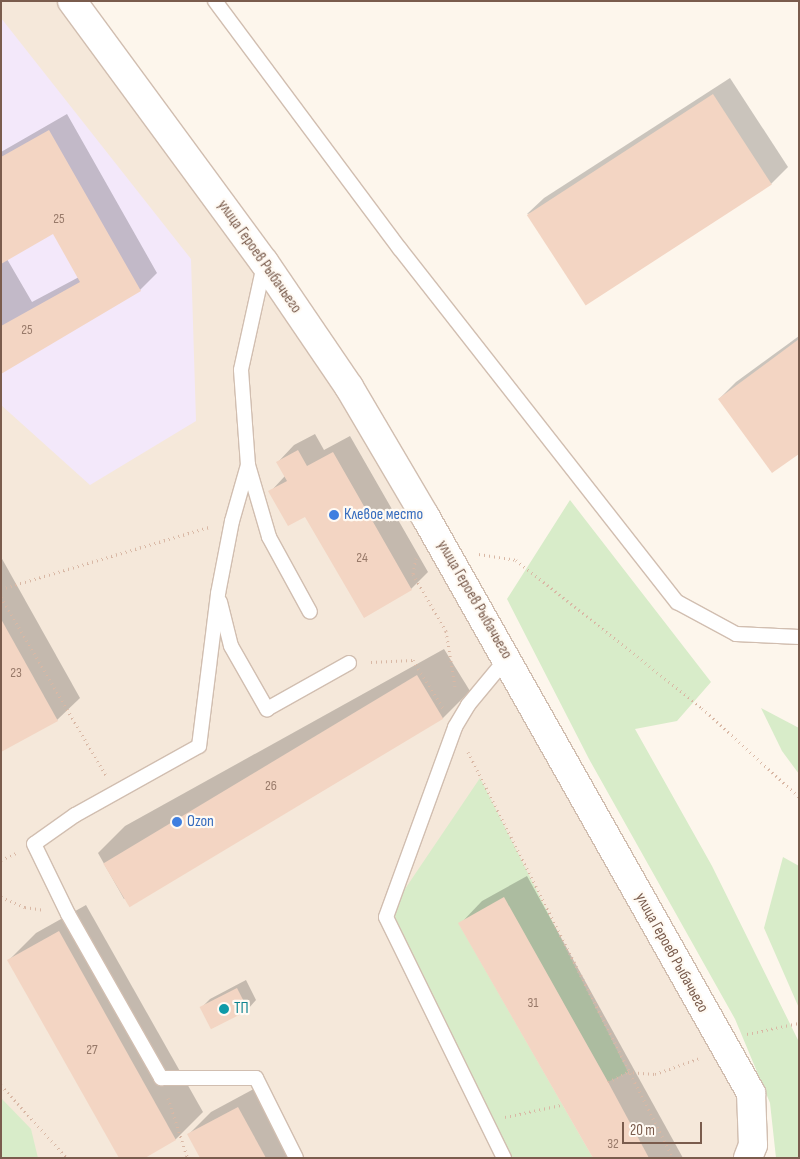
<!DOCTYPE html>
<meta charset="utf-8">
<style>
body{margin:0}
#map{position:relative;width:800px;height:1159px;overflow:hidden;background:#fdf6ec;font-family:"Sofia Sans Condensed",sans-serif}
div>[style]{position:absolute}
.residential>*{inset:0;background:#f5e8da}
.education>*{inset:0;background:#f3e8fa}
.green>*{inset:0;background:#d8ecc9}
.shadow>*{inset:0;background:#0003}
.building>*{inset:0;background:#f3d5c3;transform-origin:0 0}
.path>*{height:3px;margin-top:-1.5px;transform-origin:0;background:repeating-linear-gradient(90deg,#d9b8a5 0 1px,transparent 0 5px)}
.roads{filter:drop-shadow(1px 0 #d1beb0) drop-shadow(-1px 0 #d1beb0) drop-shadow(0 1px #d1beb0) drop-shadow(0 -1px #d1beb0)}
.service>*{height:14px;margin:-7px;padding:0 7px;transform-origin:7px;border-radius:7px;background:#fff}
.minor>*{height:28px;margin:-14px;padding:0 14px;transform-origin:14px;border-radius:14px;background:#fff}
.dots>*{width:14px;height:14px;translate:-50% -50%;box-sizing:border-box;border:2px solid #fffaf3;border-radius:50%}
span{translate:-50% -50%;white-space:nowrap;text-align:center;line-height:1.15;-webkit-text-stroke:4.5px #fffaf3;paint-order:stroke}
.number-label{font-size:14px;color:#987a6a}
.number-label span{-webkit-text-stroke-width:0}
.street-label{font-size:16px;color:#7a5c4d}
.shop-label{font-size:16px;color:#366cbe}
.left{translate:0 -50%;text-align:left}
.culture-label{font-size:16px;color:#0d838f}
.frame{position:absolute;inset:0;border:2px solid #7a5c4d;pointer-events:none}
.scale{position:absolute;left:622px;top:1122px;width:80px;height:22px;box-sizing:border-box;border:2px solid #7a5c4d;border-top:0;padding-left:6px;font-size:15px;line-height:18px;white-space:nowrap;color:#7a5c4d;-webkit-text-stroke:4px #fffaf3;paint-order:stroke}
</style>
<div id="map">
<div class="residential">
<div style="clip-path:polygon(1px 1px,72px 1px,264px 262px,751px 1093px,748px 1158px,1px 1158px)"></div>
</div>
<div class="education">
<div style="clip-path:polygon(1px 18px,191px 259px,196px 421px,90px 485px,1px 405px)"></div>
</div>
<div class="green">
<div style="clip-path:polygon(570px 500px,711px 682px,677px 721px,635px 729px,712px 866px,799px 1042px,799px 1158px,776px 1158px,770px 1103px,735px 1019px,589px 759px,507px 599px)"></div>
<div style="clip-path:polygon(761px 708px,799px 728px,799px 774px,782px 751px)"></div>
<div style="clip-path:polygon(480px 778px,628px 1072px,608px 1082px,504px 898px,459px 924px,593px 1158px,504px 1158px,386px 917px)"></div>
<div style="clip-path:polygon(783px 857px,799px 866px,799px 1008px,764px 928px)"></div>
<div style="clip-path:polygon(1px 1098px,31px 1129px,38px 1158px,1px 1158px)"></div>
</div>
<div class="shadow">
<div style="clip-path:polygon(730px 78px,788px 167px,771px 184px,527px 214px,544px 198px)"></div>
<div style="clip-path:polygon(evenodd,67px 114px,157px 273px,140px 290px,1px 372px,1px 152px,67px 114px,54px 232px,79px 277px,32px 302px,7px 259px,54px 232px)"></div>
<div style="clip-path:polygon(799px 336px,799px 452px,719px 399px,736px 382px)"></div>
<div style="clip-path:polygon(315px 434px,324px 450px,350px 436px,428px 572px,411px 589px,270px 492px,285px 476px,278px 462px,294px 445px)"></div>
<div style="clip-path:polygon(1px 557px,80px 698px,57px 720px,1px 751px)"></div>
<div style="clip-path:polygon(444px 649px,470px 691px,443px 718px,124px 899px,98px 853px,125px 826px)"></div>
<div style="clip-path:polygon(527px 876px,683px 1158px,594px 1158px,460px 924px,482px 901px)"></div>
<div style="clip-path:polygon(86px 905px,203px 1112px,176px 1139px,142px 1158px,9px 960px,36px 933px)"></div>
<div style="clip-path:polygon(246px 980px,256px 1000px,248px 1009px,212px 1028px,201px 1008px,210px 999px)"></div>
<div style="clip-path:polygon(261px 1085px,300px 1158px,202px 1158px,189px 1134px,211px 1112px)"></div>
</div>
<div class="building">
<div style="left:713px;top:94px;width:108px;height:222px;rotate:57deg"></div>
<div style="clip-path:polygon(49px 130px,141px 291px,1px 374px,1px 326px,80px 282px,53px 234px,1px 264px,1px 157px)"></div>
<div style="clip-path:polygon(799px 339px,799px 454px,772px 473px,718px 399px)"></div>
<div style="clip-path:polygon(298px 450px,307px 466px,333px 452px,412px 590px,364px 618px,305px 517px,288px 526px,268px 491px,287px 481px,276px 462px)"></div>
<div style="clip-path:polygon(1px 619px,58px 721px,1px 752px)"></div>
<div style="left:417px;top:675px;width:51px;height:366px;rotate:59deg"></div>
<div style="clip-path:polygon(504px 897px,608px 1082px,649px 1158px,593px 1158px,458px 923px)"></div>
<div style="clip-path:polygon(59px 931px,176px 1140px,145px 1158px,119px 1158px,7px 960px)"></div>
<div style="left:237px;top:988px;width:25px;height:42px;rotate:63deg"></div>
<div style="clip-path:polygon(238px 1107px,266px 1158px,200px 1158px,187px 1134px)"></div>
</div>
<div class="path">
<div style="left:479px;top:554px;width:37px;rotate:9deg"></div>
<div style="left:516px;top:560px;width:238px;rotate:38.5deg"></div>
<div style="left:702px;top:708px;width:132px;rotate:42.5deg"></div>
<div style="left:416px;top:558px;width:16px;rotate:101deg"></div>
<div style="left:413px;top:574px;width:66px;rotate:59.9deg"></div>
<div style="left:446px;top:631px;width:56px;rotate:80.7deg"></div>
<div style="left:1px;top:589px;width:217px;rotate:-16.6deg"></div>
<div style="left:1px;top:597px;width:207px;rotate:59.5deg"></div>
<div style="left:371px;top:662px;width:42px;rotate:-2.7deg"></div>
<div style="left:413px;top:660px;width:57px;rotate:58deg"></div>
<div style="left:468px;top:752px;width:455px;rotate:63.2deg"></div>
<div style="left:1px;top:860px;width:17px;rotate:-25deg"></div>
<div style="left:1px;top:897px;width:26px;rotate:23deg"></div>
<div style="left:25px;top:907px;width:18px;rotate:9deg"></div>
<div style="left:747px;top:1034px;width:53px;rotate:-11.9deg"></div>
<div style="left:608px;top:1082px;width:22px;rotate:-27deg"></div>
<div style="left:628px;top:1072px;width:27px;rotate:4deg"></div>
<div style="left:655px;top:1074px;width:48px;rotate:-19.6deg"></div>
<div style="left:1px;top:1085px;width:98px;rotate:47.9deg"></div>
<div style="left:168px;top:1098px;width:61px;rotate:71.9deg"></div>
<div style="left:187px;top:1156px;width:4px;rotate:146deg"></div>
<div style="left:505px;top:1117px;width:57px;rotate:-12.1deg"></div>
</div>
<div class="roads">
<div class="service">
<div style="left:215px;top:1px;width:309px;rotate:53.3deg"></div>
<div style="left:400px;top:249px;width:449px;rotate:51.9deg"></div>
<div style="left:677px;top:602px;width:67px;rotate:28.5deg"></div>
<div style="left:736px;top:634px;width:63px;rotate:2.7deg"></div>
<div style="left:264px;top:265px;width:107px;rotate:102.4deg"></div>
<div style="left:241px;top:370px;width:95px;rotate:85.8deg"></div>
<div style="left:248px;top:465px;width:58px;rotate:105.9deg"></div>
<div style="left:232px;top:521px;width:74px;rotate:100.9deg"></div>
<div style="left:218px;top:594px;width:153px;rotate:97.1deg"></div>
<div style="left:199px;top:746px;width:142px;rotate:150.9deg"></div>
<div style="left:75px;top:815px;width:50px;rotate:144.7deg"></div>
<div style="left:34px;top:844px;width:78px;rotate:64.1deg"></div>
<div style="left:68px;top:914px;width:189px;rotate:60.4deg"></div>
<div style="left:161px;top:1078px;width:95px"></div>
<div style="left:256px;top:1078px;width:89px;rotate:63.4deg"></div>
<div style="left:248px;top:465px;width:75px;rotate:73.7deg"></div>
<div style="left:269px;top:537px;width:85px;rotate:61.3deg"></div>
<div style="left:220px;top:602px;width:45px;rotate:76deg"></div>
<div style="left:231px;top:646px;width:73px;rotate:60.3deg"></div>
<div style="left:267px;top:709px;width:94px;rotate:-29.3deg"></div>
<div style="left:504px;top:1158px;width:268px;rotate:-116.1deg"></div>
<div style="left:386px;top:917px;width:202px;rotate:-70deg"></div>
<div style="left:455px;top:727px;width:26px;rotate:-59deg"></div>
<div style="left:468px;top:705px;width:61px;rotate:-50.3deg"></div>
</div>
<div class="minor">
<div style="left:72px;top:1px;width:324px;rotate:53.7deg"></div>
<div style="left:264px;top:262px;width:151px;rotate:55.8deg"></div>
<div style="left:349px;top:387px;width:150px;rotate:59.5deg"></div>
<div style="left:425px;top:516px;width:663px;rotate:60.53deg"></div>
<div style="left:751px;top:1093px;width:52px;rotate:87.8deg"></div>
<div style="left:753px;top:1145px;width:14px;rotate:111deg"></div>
</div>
</div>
<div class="dots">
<div style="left:334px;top:515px;background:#3f7fe0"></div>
<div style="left:177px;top:822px;background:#3f7fe0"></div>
<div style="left:224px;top:1009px;background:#0f9aa8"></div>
</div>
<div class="number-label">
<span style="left:59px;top:219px">25</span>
<span style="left:27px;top:330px">25</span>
<span style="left:362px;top:558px">24</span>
<span style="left:16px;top:673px">23</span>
<span style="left:271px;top:786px">26</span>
<span style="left:533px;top:1003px">31</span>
<span style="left:92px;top:1050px">27</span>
<span style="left:613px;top:1144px">32</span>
</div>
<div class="street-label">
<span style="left:259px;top:257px;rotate:55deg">улица Героев Рыбачьего</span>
<span style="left:474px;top:600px;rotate:60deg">улица Героев Рыбачьего</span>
<span style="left:671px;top:953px;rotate:61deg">улица Героев Рыбачьего</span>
</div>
<div class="shop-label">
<span class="left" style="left:344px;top:515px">Клевое место</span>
<span class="left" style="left:187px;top:822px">Ozon</span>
</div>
<div class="culture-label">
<span class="left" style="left:234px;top:1009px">ТП</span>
</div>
<div class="frame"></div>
<div class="scale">20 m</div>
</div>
